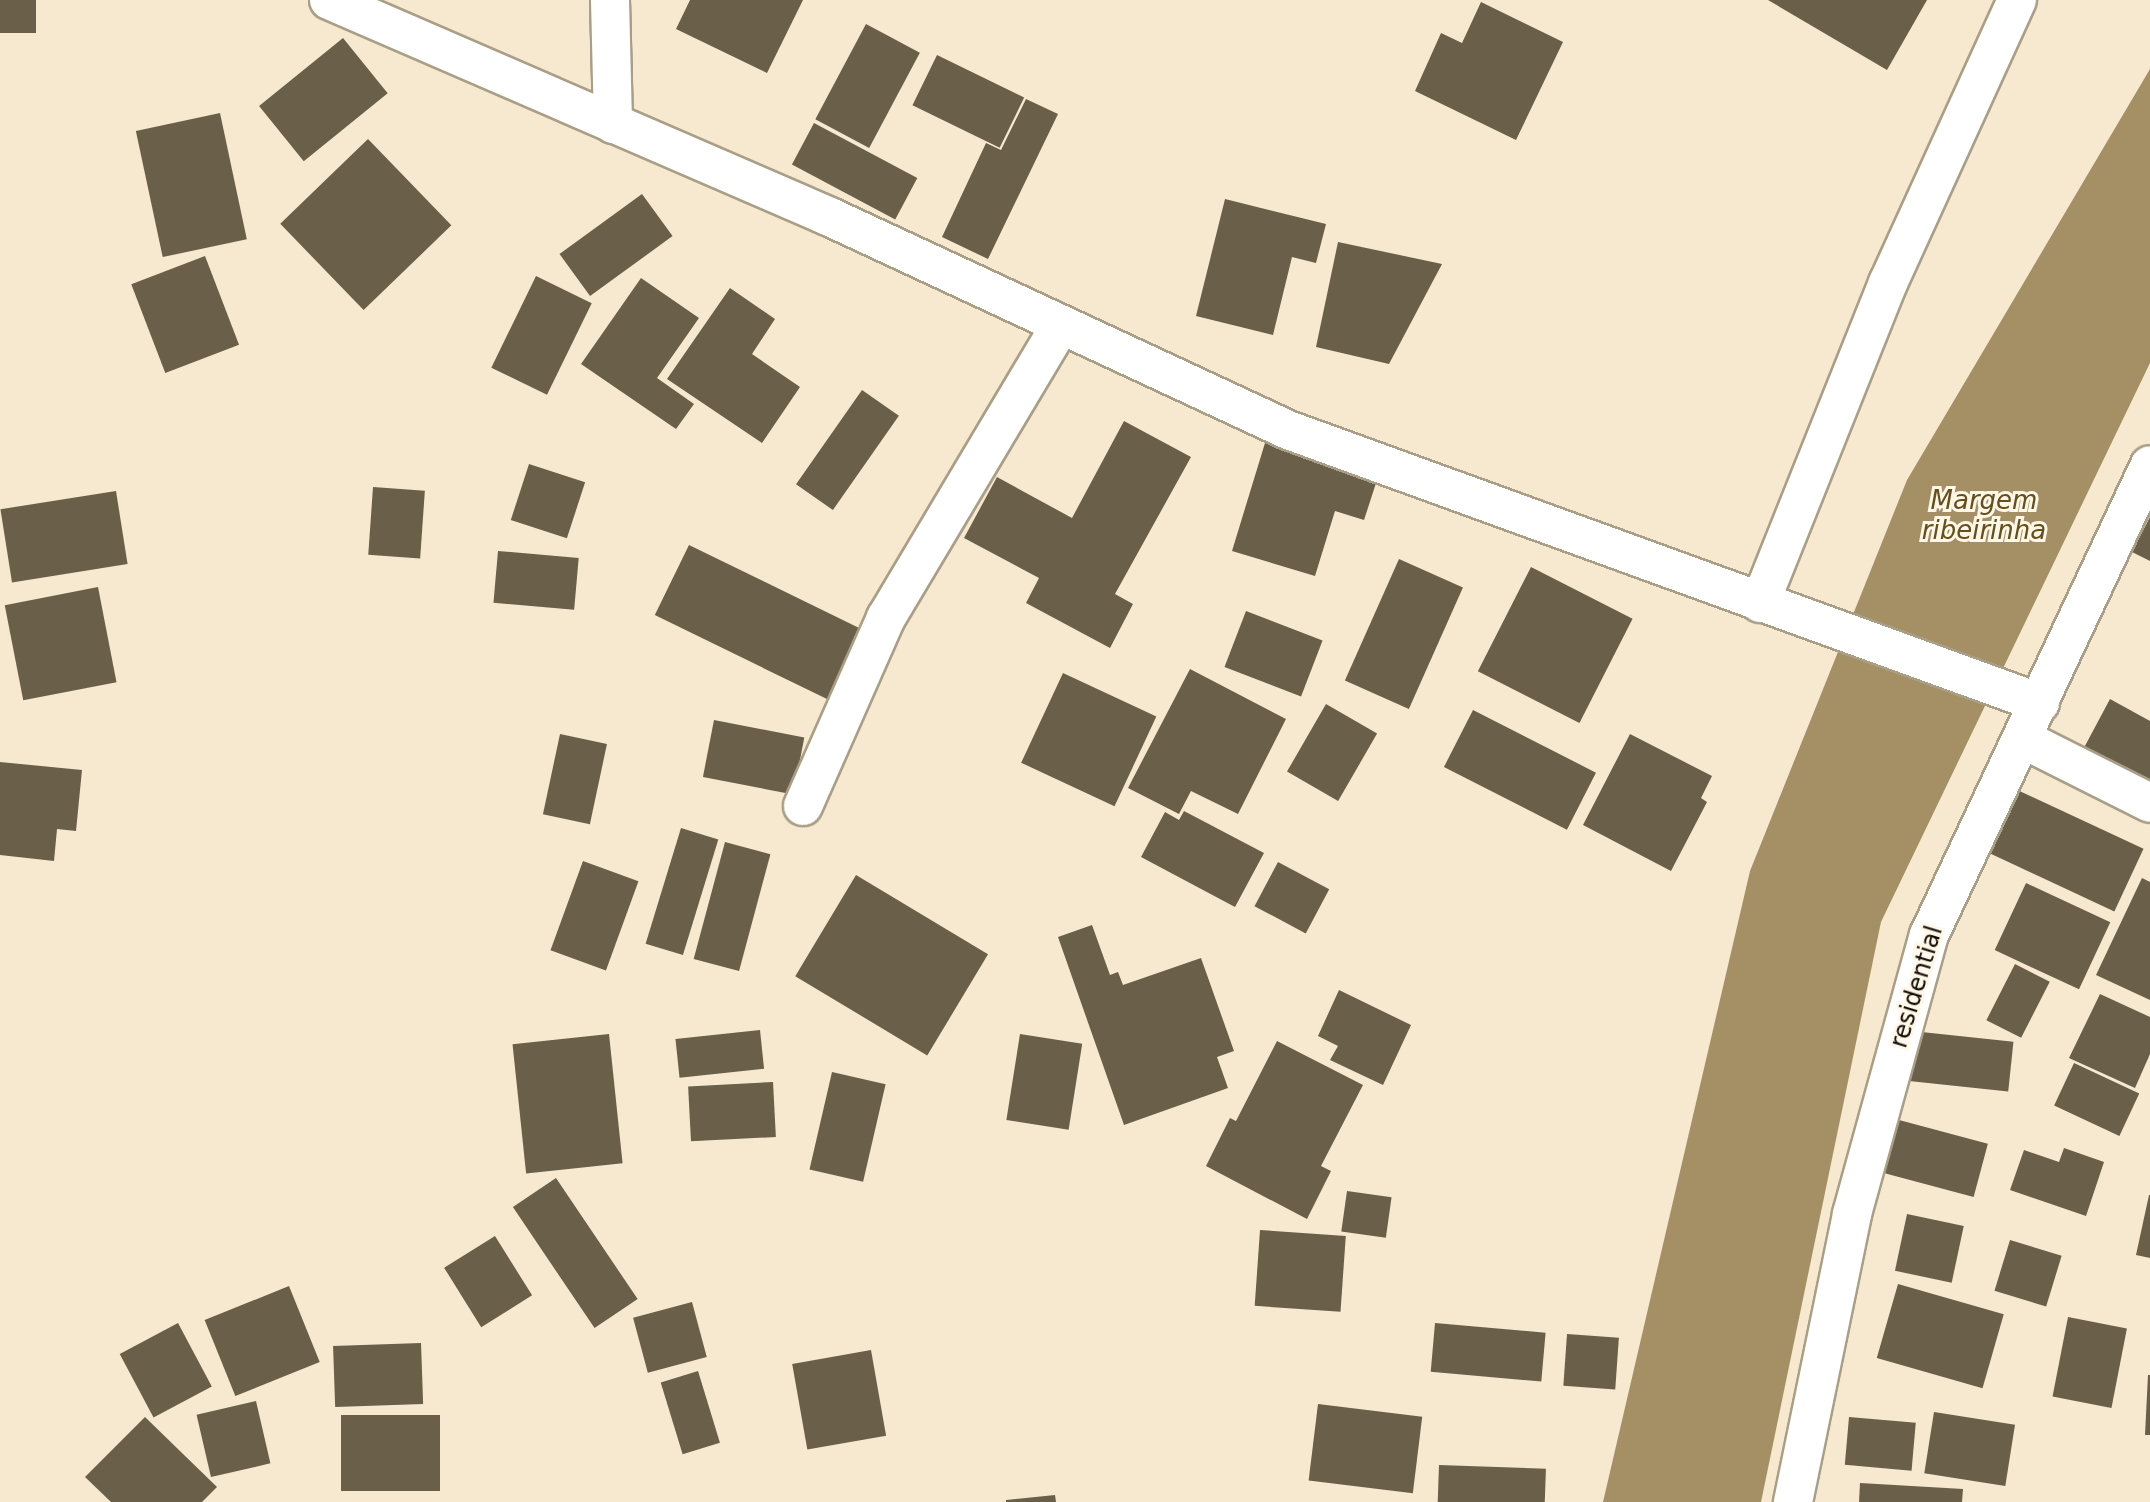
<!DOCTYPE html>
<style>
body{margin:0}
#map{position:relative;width:2150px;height:1502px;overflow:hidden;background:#f6e9d0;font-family:"DejaVu Sans",sans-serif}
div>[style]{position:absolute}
.water>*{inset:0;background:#a59065}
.building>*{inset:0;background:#6a5f49;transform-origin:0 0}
.roads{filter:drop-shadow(2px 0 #a99e86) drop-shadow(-2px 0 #a99e86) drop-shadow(0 2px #a99e86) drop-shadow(0 -2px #a99e86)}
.street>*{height:38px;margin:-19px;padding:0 19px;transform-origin:19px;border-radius:19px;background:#fff}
span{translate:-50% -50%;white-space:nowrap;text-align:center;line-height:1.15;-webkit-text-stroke:6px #fff7e8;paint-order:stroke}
.street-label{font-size:24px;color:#0f0b04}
.water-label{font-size:26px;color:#664f1a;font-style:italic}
</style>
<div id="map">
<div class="water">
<div style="clip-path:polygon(2150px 69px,2150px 363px,1881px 922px,1761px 1502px,1603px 1502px,1750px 871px,1907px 480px)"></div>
</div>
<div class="building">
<div style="left:0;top:0;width:36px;height:33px"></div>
<div style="clip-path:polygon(690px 0,803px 0,767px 73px,676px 29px)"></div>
<div style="clip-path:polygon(1768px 0,1927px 0,1887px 70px)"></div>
<div style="clip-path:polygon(1481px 2px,1563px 42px,1516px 140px,1415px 91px,1441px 33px,1462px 43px)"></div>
<div style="left:866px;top:24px;width:61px;height:108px;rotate:28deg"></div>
<div style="left:343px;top:38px;width:71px;height:108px;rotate:51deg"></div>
<div style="left:937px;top:55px;width:97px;height:56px;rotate:26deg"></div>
<div style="clip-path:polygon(1026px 99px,1058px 114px,988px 259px,942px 237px,986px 143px,1001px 150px)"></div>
<div style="left:220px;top:113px;width:129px;height:86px;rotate:78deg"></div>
<div style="left:814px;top:123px;width:117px;height:47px;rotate:28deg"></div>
<div style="left:368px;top:139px;width:120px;height:122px;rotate:46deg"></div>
<div style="left:642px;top:194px;width:52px;height:102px;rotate:54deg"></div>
<div style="clip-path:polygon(1225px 199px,1326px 224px,1316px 263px,1292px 257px,1273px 335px,1196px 316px)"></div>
<div style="clip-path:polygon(1338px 242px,1442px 264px,1389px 364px,1316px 347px)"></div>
<div style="left:205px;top:256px;width:95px;height:79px;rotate:69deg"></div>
<div style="left:536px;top:276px;width:62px;height:102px;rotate:26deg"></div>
<div style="clip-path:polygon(641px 278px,699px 318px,657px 378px,694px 404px,676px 429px,581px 364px)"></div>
<div style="clip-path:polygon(730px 288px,775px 319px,752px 354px,800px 387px,762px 443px,667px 379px)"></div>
<div style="left:862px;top:390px;width:45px;height:115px;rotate:35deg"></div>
<div style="clip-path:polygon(1124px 421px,1191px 457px,1115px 594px,1133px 604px,1110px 648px,1026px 603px,1039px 578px,964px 538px,997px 477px,1072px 518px)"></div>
<div style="clip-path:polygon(1265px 443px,1378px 477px,1364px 520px,1335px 511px,1315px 576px,1232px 551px)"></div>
<div style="left:529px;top:464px;width:59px;height:59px;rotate:18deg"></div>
<div style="left:373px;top:487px;width:52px;height:68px;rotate:4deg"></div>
<div style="left:116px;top:491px;width:74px;height:117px;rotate:81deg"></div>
<div style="clip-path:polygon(2150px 517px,2150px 561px,2132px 552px)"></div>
<div style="left:689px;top:545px;width:195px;height:78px;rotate:26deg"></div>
<div style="left:498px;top:551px;width:81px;height:52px;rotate:5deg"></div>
<div style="left:1399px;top:559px;width:70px;height:133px;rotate:24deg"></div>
<div style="left:1531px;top:567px;width:114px;height:117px;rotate:27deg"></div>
<div style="left:98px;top:587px;width:97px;height:95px;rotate:79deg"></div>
<div style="left:1246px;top:611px;width:82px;height:60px;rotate:21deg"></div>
<div style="clip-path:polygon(1190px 669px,1286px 719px,1238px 814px,1191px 791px,1179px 814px,1128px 788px)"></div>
<div style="left:1063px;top:673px;width:103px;height:99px;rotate:25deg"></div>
<div style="clip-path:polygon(2110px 699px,2150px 721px,2150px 782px,2078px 759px)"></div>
<div style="left:1326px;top:704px;width:59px;height:78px;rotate:30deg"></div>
<div style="left:1473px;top:710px;width:138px;height:64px;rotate:27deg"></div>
<div style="left:714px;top:720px;width:92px;height:58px;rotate:11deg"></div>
<div style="left:560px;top:734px;width:48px;height:82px;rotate:12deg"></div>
<div style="clip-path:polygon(1630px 734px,1712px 776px,1701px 798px,1707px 802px,1671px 871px,1583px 825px)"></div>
<div style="clip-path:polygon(0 762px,82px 770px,76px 831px,57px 829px,54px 861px,0 855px)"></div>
<div style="left:2013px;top:788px;width:144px;height:69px;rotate:25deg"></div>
<div style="clip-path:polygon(1184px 811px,1264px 853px,1235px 907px,1141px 857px,1165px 812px,1179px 820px)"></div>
<div style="left:681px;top:828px;width:39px;height:121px;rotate:17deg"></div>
<div style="left:725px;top:842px;width:47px;height:121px;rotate:15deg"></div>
<div style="left:583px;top:861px;width:59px;height:95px;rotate:20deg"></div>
<div style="left:1278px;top:862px;width:58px;height:50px;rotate:28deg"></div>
<div style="left:856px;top:875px;width:154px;height:118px;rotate:31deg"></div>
<div style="clip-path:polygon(2142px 878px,2150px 882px,2150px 1000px,2096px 975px)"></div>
<div style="left:2026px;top:883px;width:93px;height:74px;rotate:25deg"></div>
<div style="clip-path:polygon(1092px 925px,1110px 975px,1118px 972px,1123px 985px,1201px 958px,1234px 1051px,1217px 1057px,1228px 1088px,1124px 1125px,1058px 937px)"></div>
<div style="left:2015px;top:964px;width:39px;height:63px;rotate:27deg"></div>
<div style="clip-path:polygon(1339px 990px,1411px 1025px,1383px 1085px,1330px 1060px,1338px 1046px,1318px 1036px)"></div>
<div style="clip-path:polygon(2100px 994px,2150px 1017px,2150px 1054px,2135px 1088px,2069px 1058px)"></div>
<div style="left:760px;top:1030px;width:39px;height:85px;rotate:84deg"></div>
<div style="left:1912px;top:1031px;width:102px;height:50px;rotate:6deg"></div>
<div style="left:609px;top:1034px;width:130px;height:97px;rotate:84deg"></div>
<div style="left:1020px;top:1034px;width:63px;height:87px;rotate:9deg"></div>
<div style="clip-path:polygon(1277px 1041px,1363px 1085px,1321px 1166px,1331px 1171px,1307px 1219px,1206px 1166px,1230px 1118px,1236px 1121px)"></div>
<div style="left:2074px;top:1063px;width:72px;height:47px;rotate:25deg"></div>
<div style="left:832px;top:1072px;width:55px;height:100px;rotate:13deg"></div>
<div style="left:773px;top:1082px;width:55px;height:85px;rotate:87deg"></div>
<div style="left:1899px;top:1120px;width:92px;height:55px;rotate:15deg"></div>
<div style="clip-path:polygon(2064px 1148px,2104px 1162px,2086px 1216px,2010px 1190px,2024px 1150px,2059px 1162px)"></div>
<div style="left:556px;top:1178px;width:146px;height:52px;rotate:56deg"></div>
<div style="left:1347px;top:1191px;width:45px;height:41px;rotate:8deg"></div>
<div style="clip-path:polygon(2149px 1195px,2150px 1195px,2150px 1258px,2136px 1255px)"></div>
<div style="left:1907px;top:1214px;width:58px;height:58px;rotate:12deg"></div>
<div style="left:1260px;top:1230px;width:86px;height:76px;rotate:4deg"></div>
<div style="left:495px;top:1236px;width:70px;height:60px;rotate:58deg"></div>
<div style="left:2010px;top:1240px;width:54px;height:53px;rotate:17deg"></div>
<div style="left:1898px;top:1284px;width:110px;height:77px;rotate:16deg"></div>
<div style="left:289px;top:1286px;width:82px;height:91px;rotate:68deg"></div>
<div style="left:692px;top:1302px;width:57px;height:61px;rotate:75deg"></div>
<div style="left:2068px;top:1317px;width:60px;height:81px;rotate:11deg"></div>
<div style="left:178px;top:1323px;width:72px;height:66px;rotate:62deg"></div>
<div style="left:1435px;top:1323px;width:111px;height:49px;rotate:5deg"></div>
<div style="left:1567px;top:1334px;width:52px;height:52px;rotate:4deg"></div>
<div style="left:421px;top:1343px;width:61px;height:88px;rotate:88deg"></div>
<div style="left:871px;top:1350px;width:87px;height:80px;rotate:80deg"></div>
<div style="left:698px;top:1371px;width:75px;height:39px;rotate:73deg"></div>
<div style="clip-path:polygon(2148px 1375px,2150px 1375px,2150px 1435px,2145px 1435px)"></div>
<div style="left:256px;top:1401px;width:64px;height:61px;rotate:77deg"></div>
<div style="left:1318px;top:1404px;width:105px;height:77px;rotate:7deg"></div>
<div style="left:1934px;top:1412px;width:82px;height:62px;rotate:9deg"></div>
<div style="left:341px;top:1415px;width:99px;height:76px"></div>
<div style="clip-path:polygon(145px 1417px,217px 1487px,202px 1502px,111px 1502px,85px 1477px)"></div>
<div style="left:1849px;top:1417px;width:67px;height:48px;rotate:5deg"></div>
<div style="left:1439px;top:1465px;width:107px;height:37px;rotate:2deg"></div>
<div style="clip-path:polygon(1860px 1483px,1963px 1489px,1962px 1502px,1859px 1502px)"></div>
<div style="clip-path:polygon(1055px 1495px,1056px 1502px,1006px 1502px,1006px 1500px)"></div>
</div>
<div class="roads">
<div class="street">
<div style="left:329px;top:0;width:546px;rotate:23.42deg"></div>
<div style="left:830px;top:217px;width:505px;rotate:24.94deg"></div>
<div style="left:1288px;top:430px;width:800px;rotate:19.95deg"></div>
<div style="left:610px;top:0;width:124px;rotate:88.6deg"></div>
<div style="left:1760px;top:603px;width:345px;rotate:-68.2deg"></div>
<div style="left:1888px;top:283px;width:311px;rotate:-65.5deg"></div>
<div style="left:2023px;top:739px;width:142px;rotate:26.7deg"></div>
<div style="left:803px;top:806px;width:206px;rotate:-66.2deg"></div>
<div style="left:886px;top:618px;width:341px;rotate:-59.2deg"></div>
<div style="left:1793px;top:1502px;width:294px;rotate:-78.4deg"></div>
<div style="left:1852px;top:1214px;width:289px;rotate:-74.6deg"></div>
<div style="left:1929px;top:935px;width:519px;rotate:-64.82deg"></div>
</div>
</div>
<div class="street-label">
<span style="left:1917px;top:987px;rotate:-73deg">residential</span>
</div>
<div class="water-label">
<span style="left:1984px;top:516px">Margem<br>ribeirinha</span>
</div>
</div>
